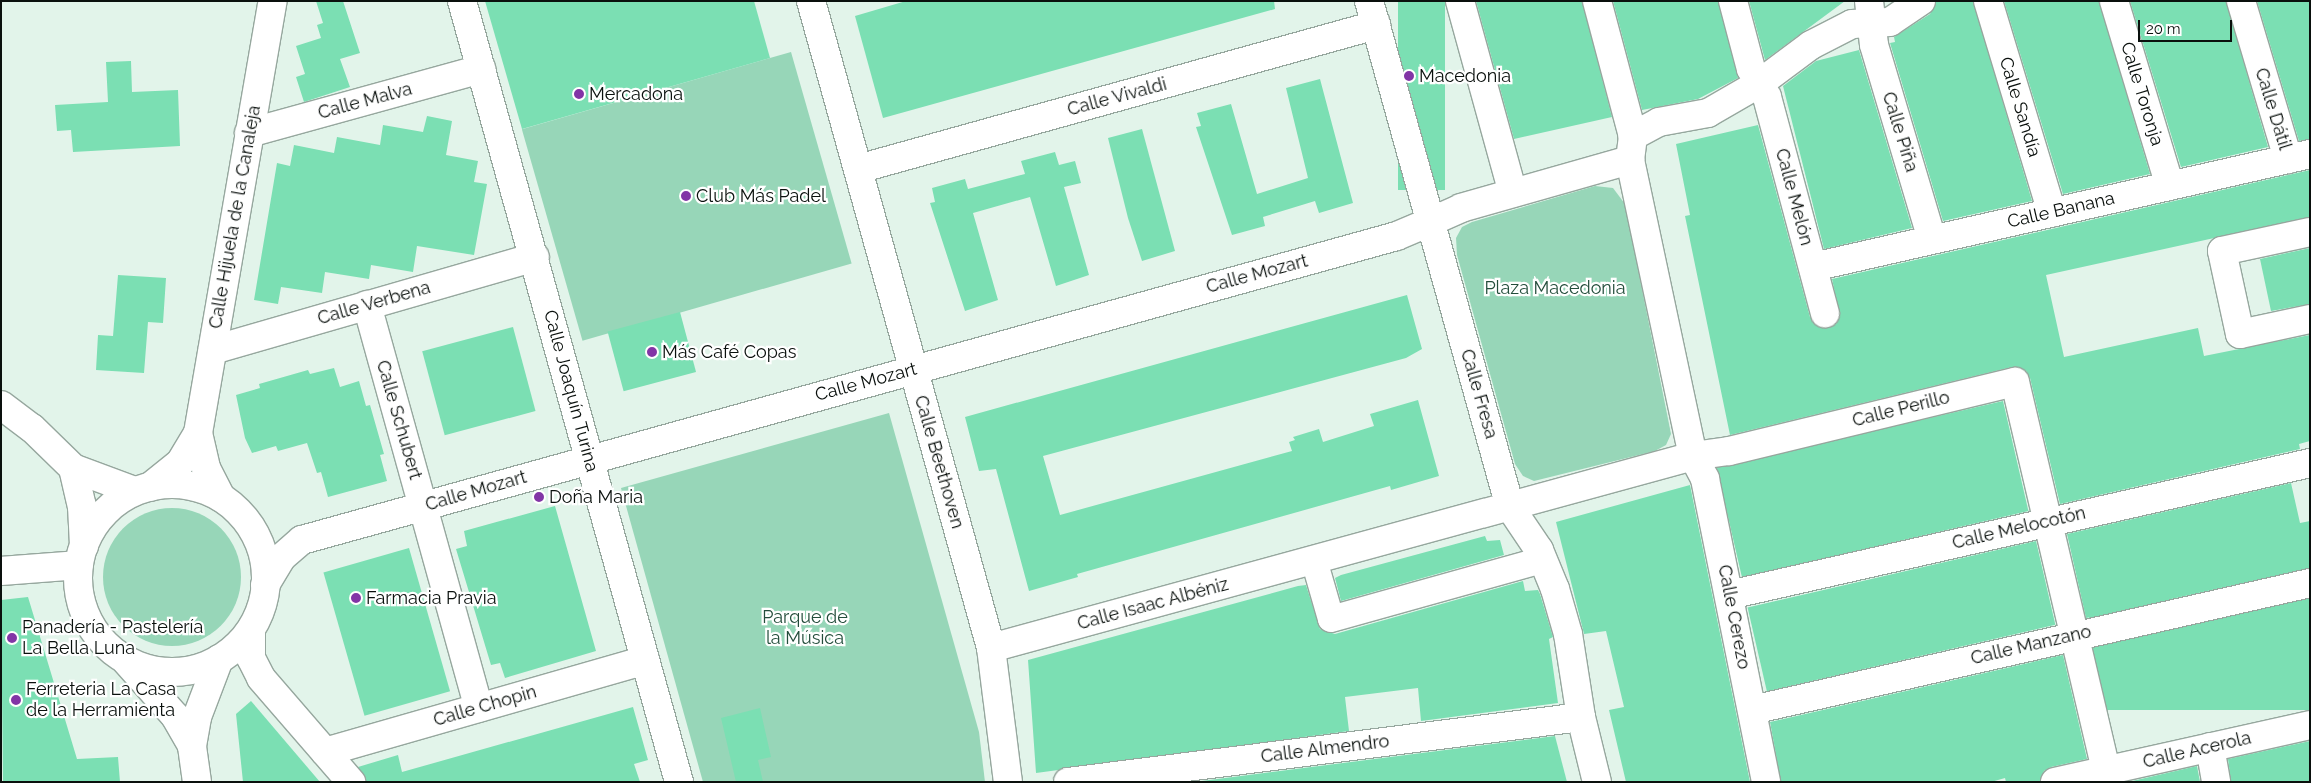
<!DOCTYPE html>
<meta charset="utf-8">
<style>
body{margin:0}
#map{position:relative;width:2311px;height:783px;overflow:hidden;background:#e2f4ea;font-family:Raleway,sans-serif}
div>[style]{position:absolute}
.green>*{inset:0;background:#97d6b8;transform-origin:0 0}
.round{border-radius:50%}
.building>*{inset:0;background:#7bdfb3;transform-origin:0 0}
.roads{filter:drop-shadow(1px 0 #96a79e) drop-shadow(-1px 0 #96a79e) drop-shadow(0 1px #96a79e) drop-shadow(0 -1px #96a79e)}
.pedestrian>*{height:26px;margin:-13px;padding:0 13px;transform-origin:13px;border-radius:13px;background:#fff}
.minor>*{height:28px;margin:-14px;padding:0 14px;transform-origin:14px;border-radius:14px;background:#fff}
.tertiary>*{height:28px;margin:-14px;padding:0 14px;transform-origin:14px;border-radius:14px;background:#fff}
.tertiary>.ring{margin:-14px;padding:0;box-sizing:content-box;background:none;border:28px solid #fff;border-radius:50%}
.dots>*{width:14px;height:14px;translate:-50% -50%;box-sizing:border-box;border:2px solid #fff;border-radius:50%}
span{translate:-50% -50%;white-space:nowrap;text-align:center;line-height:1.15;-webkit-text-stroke:4.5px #fff;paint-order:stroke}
.poi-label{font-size:18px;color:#0a100d}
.left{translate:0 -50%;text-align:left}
.street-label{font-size:18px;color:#0a100d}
.park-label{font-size:18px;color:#234d3b}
.frame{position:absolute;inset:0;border:2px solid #0a100d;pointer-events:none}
.scale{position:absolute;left:2138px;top:20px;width:94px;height:22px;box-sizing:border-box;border:2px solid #0a100d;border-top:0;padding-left:6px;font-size:15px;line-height:18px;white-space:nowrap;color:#0a100d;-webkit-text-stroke:4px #fff;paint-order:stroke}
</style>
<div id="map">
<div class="green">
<div style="left:791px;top:52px;width:220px;height:280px;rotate:74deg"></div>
<div style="clip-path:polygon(1595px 186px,1613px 188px,1625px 204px,1671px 434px,1666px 445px,1655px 451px,1534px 481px,1523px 476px,1515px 464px,1457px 255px,1456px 238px,1462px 227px,1472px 222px)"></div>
<div style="clip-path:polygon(889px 413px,979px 732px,985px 782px,703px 782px,621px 488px)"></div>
<div class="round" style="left:103px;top:508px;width:138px;height:138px"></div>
</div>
<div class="building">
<div style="clip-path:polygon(316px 1px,343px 1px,360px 53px,340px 59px,350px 87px,304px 102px,296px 77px,305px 74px,296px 46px,321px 38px,317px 25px,323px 23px)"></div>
<div style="clip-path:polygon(485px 1px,754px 1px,770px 58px,522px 129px)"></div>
<div style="clip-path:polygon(906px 1px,1274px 1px,1275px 9px,883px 118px,855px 16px)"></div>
<div style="left:1398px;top:1px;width:47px;height:189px"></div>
<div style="clip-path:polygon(1476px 1px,1582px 1px,1612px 117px,1514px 139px)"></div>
<div style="clip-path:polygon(1613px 1px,1718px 1px,1738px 78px,1698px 99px,1642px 110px)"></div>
<div style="clip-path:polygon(1749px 1px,1845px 1px,1765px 60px)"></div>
<div style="clip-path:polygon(1936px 1px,1973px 1px,2032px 201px,1943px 221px,1890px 43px,1895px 42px,1894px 37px,1930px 14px)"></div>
<div style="clip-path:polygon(2004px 1px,2099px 1px,2150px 174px,2063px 194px)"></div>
<div style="clip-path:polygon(2130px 1px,2226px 1px,2268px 147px,2181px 167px)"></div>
<div style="clip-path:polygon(2257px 1px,2310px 1px,2310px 139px,2299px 141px)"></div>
<div style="clip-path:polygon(1859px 50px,1912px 228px,1824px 249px,1783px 86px,1816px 61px)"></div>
<div style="clip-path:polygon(131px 61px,132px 92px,178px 90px,180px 146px,73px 152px,71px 130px,57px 131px,55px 105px,108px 102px,106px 62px)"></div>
<div style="clip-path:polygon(1320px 79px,1353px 203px,1319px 213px,1315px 201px,1263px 217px,1265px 226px,1232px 235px,1196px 127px,1201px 126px,1197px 113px,1231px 104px,1257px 194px,1308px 178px,1286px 88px)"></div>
<div style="clip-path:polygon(427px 116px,452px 121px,446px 155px,478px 161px,474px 182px,487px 184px,474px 255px,417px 246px,413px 272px,371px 265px,369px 279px,325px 272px,322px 293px,281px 287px,278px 304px,254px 300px,277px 163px,290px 166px,294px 145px,334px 153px,337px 137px,380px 145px,383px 125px,423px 132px)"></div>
<div style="clip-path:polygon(1758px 125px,1810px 317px,1821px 328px,1836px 324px,1840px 317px,1832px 279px,2310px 170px,2310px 217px,2046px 275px,2064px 357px,2198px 328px,2204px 356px,2310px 335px,2310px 441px,2299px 444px,2300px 449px,2060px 504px,2030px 378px,2026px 371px,2012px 367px,1730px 435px,1685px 216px,1690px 215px,1676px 144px)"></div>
<div style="clip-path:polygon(1142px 129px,1175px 251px,1142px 261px,1128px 218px,1108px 138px)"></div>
<div style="clip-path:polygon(1055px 152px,1059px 165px,1075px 161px,1081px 183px,1064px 187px,1089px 275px,1056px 286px,1030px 197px,973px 213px,998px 300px,965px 311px,930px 203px,935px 202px,932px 188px,965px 179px,968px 189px,1025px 174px,1021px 161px)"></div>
<div style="clip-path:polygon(2310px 248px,2310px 304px,2271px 311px,2260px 259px)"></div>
<div style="clip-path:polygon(118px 275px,166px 278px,163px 323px,148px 322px,144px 373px,96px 370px,98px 335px,113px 336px)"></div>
<div style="clip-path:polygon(1407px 295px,1422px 349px,1406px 358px,1043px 456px,1060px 515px,1292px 451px,1289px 442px,1295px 440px,1293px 437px,1319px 429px,1323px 442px,1374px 426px,1370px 414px,1418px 400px,1439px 476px,1391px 490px,1390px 486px,1077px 574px,1078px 577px,1029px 591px,996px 469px,979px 471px,965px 417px)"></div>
<div style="left:680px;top:312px;width:62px;height:75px;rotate:75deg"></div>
<div style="left:513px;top:327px;width:87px;height:94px;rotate:75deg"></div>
<div style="clip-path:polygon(334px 368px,340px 387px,359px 381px,366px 406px,370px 405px,384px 454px,380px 455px,387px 481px,328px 497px,321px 472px,317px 473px,307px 443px,278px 451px,276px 446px,252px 453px,245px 438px,236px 395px,260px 388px,259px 384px,308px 370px,310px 374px)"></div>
<div style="left:2003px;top:401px;width:113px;height:294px;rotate:77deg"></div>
<div style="clip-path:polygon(2291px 483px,2300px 523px,2310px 521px,2310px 568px,2086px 618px,2067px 534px)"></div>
<div style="clip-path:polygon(1690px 485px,1750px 782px,1626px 782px,1609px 710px,1624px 707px,1606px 631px,1584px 634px,1556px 522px)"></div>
<div style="clip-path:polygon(555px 506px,596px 651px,505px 678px,500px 663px,491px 665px,456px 549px,467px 546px,464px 531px)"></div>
<div style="clip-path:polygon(1485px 536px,1487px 541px,1500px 540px,1504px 555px,1341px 601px,1335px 578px,1341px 575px)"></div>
<div style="left:2036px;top:541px;width:86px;height:296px;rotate:77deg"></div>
<div style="left:409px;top:548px;width:149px;height:89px;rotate:74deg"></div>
<div style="clip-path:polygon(1523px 581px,1525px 591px,1538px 590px,1540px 594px,1553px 637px,1549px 639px,1558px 703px,1421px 721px,1418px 688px,1345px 697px,1349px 731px,1036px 773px,1028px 660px,1298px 586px,1306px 585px,1320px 629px,1335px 634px)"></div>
<div style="clip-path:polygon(28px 597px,77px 759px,118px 757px,120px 782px,3px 782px,1px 600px)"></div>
<div style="left:2310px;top:599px;width:111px;height:221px;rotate:90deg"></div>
<div style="clip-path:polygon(2063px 655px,2087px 759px,2051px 767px,2044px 771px,2040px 782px,2006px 782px,2005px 778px,1991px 782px,1781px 782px,1770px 722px)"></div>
<div style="clip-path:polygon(251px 701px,320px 782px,243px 782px,236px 714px)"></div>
<div style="clip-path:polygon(633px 707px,648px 760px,634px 764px,640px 782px,366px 782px,358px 767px,398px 755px,402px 772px)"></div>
<div style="clip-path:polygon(760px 708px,771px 757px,758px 760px,763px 782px,736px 782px,721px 718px)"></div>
<div style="clip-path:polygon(1555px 736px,1567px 782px,1194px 782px)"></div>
<div style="clip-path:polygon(2310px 741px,2310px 782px,2231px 782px,2228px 759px)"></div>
<div style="clip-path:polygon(2197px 766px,2200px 782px,2128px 782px)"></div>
</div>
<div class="roads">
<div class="pedestrian">
<div style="left:1314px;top:560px;width:61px;rotate:73.9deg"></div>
<div style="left:1331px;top:619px;width:220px;rotate:-15.6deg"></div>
</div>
<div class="minor">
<div style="left:462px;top:1px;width:811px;rotate:74.47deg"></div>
<div style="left:811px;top:1px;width:672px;rotate:74.45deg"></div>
<div style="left:991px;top:648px;width:135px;rotate:82.8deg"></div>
<div style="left:1460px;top:1px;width:199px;rotate:74.6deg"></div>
<div style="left:1597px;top:1px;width:140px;rotate:75.1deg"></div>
<div style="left:1733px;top:1px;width:70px;rotate:75.2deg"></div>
<div style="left:1751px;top:69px;width:32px;rotate:60deg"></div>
<div style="left:1767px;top:97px;width:224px;rotate:75deg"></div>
<div style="left:1869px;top:1px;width:44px;rotate:83.5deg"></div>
<div style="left:1874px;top:45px;width:203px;rotate:73.4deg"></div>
<div style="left:1921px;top:1px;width:37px;rotate:146deg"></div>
<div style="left:1890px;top:22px;width:38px;rotate:177deg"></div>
<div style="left:1852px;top:24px;width:46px;rotate:152.9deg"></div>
<div style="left:1811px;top:45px;width:64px;rotate:143.3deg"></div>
<div style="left:1760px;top:83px;width:60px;rotate:150deg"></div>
<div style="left:1708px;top:113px;width:50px;rotate:169.6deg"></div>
<div style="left:1659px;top:122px;width:30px;rotate:152deg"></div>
<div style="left:1633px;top:136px;width:24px;rotate:97deg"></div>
<div style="left:1630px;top:160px;width:303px;rotate:78deg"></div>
<div style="left:1693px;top:456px;width:36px;rotate:-8deg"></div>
<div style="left:1729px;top:451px;width:294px;rotate:-13.6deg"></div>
<div style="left:2015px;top:382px;width:399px;rotate:76.8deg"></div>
<div style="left:1988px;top:1px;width:221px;rotate:73.2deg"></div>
<div style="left:2114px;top:1px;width:193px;rotate:73.2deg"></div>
<div style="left:2241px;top:1px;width:165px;rotate:73.4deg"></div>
<div style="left:249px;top:133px;width:241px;rotate:-15.4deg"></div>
<div style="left:858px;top:169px;width:538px;rotate:-15.54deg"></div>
<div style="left:1430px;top:222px;width:34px;rotate:-24deg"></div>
<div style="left:1461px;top:208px;width:176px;rotate:-15.9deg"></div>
<div style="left:2310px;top:232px;width:90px;rotate:167.8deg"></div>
<div style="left:2222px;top:251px;width:85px;rotate:77.8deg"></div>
<div style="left:2240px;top:334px;width:72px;rotate:-12.1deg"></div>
<div style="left:1813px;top:267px;width:510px;rotate:-12.81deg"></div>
<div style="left:367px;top:305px;width:418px;rotate:74.5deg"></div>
<div style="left:213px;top:350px;width:335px;rotate:-16.1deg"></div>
<div style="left:1px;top:571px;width:78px;rotate:-4.4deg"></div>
<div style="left:1729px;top:595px;width:596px;rotate:-12.8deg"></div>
<div style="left:251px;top:630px;width:28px;rotate:90deg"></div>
<div style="left:251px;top:658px;width:22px;rotate:63deg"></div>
<div style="left:261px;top:678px;width:138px;rotate:49.1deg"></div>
<div style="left:991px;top:648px;width:728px;rotate:-15.3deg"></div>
<div style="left:1693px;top:456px;width:26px;rotate:62deg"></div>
<div style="left:1705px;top:479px;width:309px;rotate:78.6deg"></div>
<div style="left:1752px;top:710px;width:572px;rotate:-12.82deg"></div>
<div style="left:2210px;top:747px;width:36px;rotate:80deg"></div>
<div style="left:325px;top:752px;width:333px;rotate:-16deg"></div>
<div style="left:1068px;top:782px;width:517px;rotate:-7.22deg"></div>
<div style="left:2055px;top:782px;width:261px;rotate:-12.6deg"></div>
</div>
<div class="tertiary">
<div style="left:1369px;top:1px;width:525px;rotate:74.43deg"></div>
<div style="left:1510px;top:507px;width:52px;rotate:56deg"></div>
<div style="left:1539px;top:550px;width:42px;rotate:67.7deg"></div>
<div style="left:1555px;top:589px;width:47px;rotate:73.9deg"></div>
<div style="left:1568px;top:634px;width:84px;rotate:81.1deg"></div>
<div style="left:1581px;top:717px;width:67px;rotate:76.2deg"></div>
<div style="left:1px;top:405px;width:39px;rotate:37deg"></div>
<div style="left:32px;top:428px;width:57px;rotate:44.3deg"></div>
<div style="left:73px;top:468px;width:66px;rotate:20.4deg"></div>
<div style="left:198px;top:433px;width:36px;rotate:77deg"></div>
<div style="left:206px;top:468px;width:33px;rotate:63deg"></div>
<div style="left:73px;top:468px;width:39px;rotate:77deg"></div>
<div style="left:82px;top:506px;width:40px;rotate:87.1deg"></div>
<div class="ring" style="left:78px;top:484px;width:160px;height:160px"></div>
<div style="left:150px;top:487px;width:38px;rotate:-39deg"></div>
<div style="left:180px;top:463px;width:35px;rotate:-59deg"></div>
<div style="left:198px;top:433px;width:438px;rotate:-80.2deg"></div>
<div style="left:265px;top:585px;width:31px;rotate:-59deg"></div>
<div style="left:281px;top:558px;width:28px;rotate:-41deg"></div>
<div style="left:302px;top:540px;width:1136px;rotate:-15.52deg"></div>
<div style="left:1397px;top:236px;width:36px;rotate:-23deg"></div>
<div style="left:126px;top:661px;width:74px;rotate:48.3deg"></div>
<div style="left:175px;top:716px;width:34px;rotate:60deg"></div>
<div style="left:197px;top:782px;width:36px;rotate:-98deg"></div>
<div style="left:192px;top:746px;width:29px;rotate:-80deg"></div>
<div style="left:197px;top:717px;width:62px;rotate:-69.2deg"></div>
</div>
</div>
<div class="dots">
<div style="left:1409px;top:76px;background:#8235a6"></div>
<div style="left:579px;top:94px;background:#8235a6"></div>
<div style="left:686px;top:196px;background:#8235a6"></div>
<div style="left:652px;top:352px;background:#8235a6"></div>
<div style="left:539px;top:497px;background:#8235a6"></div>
<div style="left:356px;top:598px;background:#8235a6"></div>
<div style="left:12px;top:638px;background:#8235a6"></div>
<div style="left:16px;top:700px;background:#8235a6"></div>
</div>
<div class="poi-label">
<span class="left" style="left:1419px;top:76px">Macedonia</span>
<span class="left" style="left:589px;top:94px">Mercadona</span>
<span class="left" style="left:696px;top:196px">Club Más Padel</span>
<span class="left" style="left:662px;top:352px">Más Café Copas</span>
<span class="left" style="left:549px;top:497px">Doña Maria</span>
<span class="left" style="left:366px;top:598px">Farmacia Pravia</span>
<span class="left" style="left:22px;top:638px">Panadería - Pastelería<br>La Bella Luna</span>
<span class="left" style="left:26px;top:700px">Ferreteria La Casa<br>de la Herramienta</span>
</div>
<div class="street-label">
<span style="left:2142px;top:94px;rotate:73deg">Calle Toronja</span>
<span style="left:1117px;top:97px;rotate:-15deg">Calle Vivaldi</span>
<span style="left:365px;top:101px;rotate:-15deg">Calle Malva</span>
<span style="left:2020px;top:107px;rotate:73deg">Calle Sandía</span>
<span style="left:2273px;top:109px;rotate:73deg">Calle Dátil</span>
<span style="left:1900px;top:132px;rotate:73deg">Calle Piña</span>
<span style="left:1794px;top:197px;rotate:75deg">Calle Melón</span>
<span style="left:2061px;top:210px;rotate:-13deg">Calle Banana</span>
<span style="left:235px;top:217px;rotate:-80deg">Calle Hijuela de la Canaleja</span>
<span style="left:1257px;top:274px;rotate:-15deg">Calle Mozart</span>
<span style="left:374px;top:303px;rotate:-16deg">Calle Verbena</span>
<span style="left:866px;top:382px;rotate:-15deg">Calle Mozart</span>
<span style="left:571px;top:391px;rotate:75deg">Calle Joaquín Turina</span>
<span style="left:1479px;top:394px;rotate:74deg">Calle Fresa</span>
<span style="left:1901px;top:409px;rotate:-14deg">Calle Perillo</span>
<span style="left:399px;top:420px;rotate:74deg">Calle Schubert</span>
<span style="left:939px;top:462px;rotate:74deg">Calle Beethoven</span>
<span style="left:476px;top:491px;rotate:-16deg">Calle Mozart</span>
<span style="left:2019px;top:528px;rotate:-13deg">Calle Melocotón</span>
<span style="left:1153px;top:604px;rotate:-15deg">Calle Isaac Albéniz</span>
<span style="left:1734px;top:617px;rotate:79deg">Calle Cerezo</span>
<span style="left:2031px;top:645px;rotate:-13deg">Calle Manzano</span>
<span style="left:485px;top:706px;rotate:-16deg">Calle Chopin</span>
<span style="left:1325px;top:749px;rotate:-7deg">Calle Almendro</span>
<span style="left:2197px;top:750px;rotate:-13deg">Calle Acerola</span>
</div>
<div class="park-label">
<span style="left:1555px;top:288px">Plaza Macedonia</span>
<span style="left:805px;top:628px">Parque de<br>la Música</span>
</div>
<div class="frame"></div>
<div class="scale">20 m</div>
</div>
